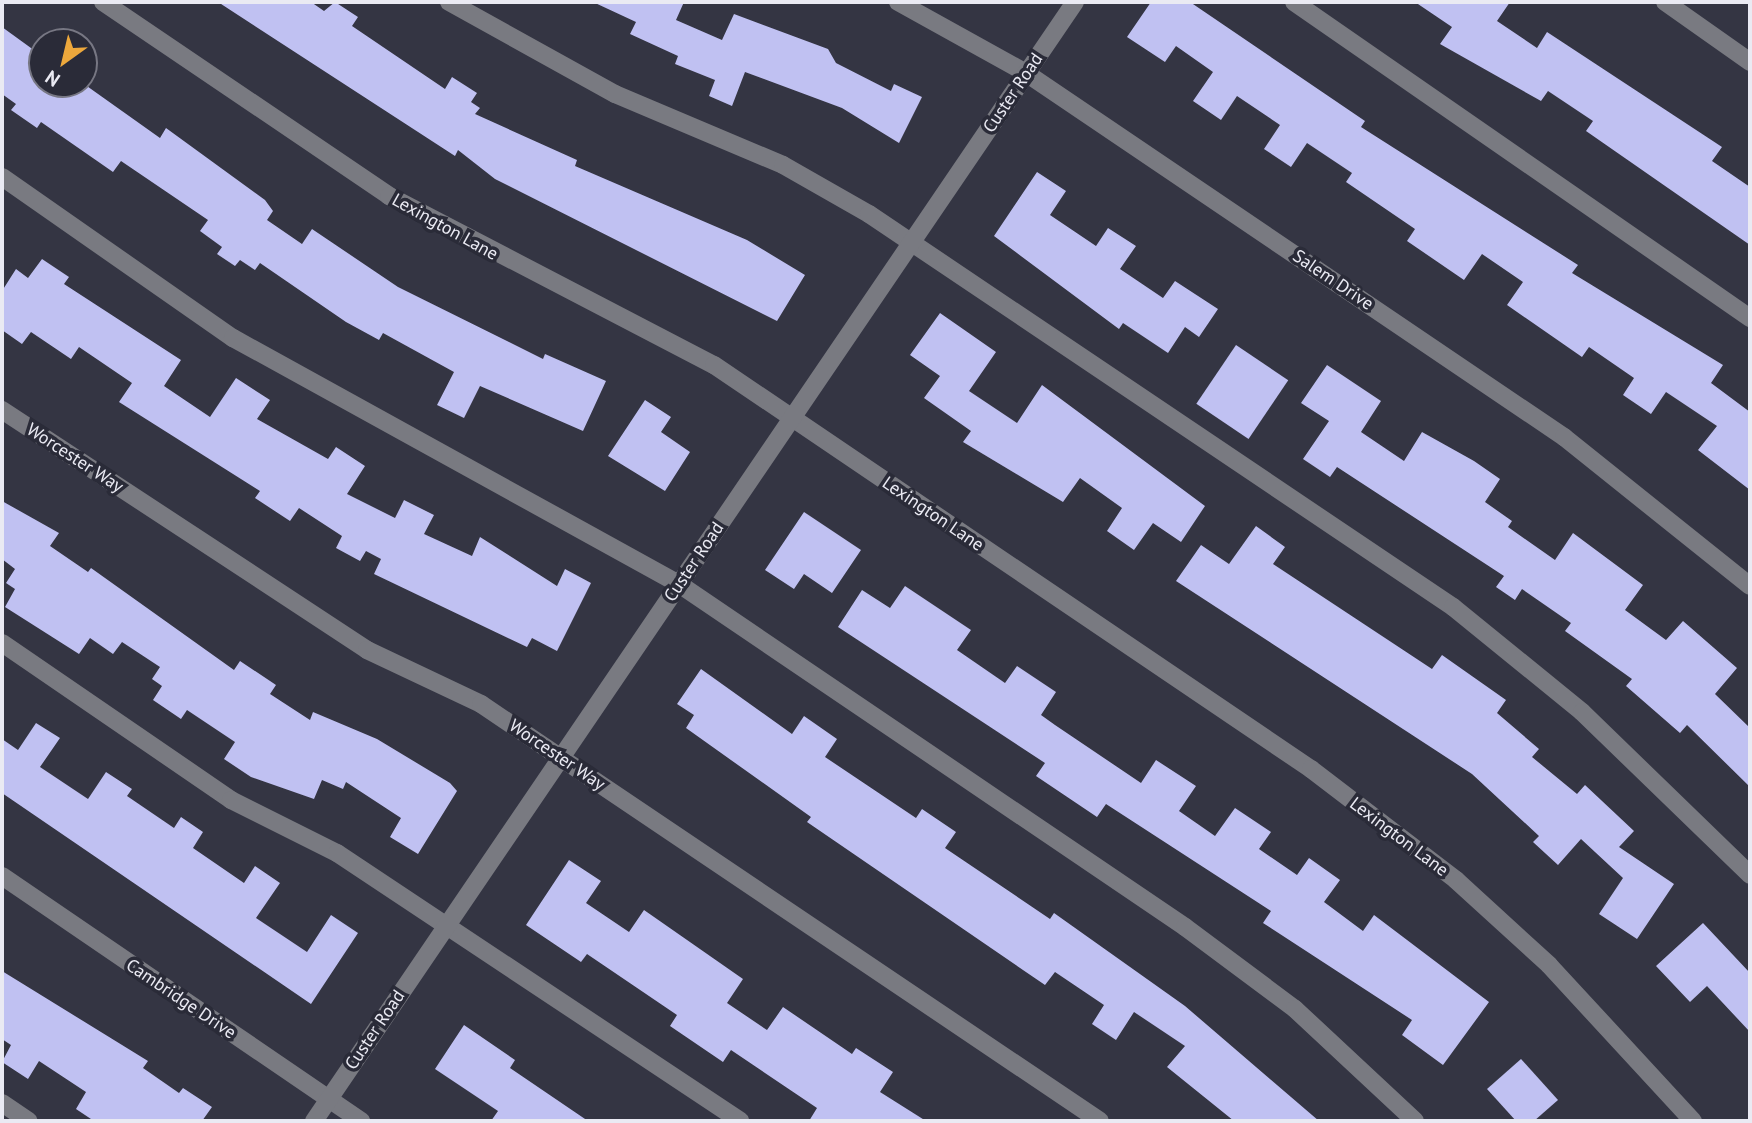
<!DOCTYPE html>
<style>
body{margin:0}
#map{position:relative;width:1752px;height:1123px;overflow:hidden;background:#343543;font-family:"PT Sans",sans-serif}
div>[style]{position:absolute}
.building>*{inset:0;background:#c0c1f2;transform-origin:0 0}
.minor>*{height:18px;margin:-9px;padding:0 9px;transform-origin:9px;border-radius:9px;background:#797a81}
span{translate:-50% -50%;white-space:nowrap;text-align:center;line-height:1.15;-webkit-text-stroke:7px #2a2b38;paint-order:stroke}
.street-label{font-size:18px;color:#eaeaf3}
.frame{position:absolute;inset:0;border:4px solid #eaeaf3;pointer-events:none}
.north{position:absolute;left:28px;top:28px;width:70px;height:70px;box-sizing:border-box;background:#2a2b38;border:2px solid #777783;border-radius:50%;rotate:214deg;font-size:19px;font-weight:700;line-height:28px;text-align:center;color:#eaeaf3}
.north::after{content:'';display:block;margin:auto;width:24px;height:32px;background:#eda83c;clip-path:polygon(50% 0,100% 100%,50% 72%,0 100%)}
</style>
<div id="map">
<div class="building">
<div style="clip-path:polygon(218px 2px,311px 2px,324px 11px,335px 2px,358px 17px,352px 26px,445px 89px,452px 77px,477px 93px,471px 102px,480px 108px,475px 114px,577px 160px,575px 166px,747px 240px,805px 275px,777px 321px,495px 179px,458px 150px,455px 156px)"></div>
<div style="clip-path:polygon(593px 2px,684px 2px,676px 20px,722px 40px,734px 14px,828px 49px,836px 63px,891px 91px,894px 84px,922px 97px,899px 143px,842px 108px,745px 72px,732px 106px,709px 96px,715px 80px,675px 64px,678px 56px,630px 34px,636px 22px)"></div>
<div style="clip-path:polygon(1151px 2px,1190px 2px,1365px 121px,1361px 127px,1578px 265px,1572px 273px,1723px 365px,1711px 383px,1750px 412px,1750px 490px,1698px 450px,1717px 426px,1666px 392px,1651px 414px,1623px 395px,1634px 378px,1589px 347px,1582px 357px,1507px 305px,1523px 282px,1482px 254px,1464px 280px,1407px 241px,1415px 229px,1346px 182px,1352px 173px,1307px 143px,1291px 167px,1264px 149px,1280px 125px,1237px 96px,1221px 120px,1193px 101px,1213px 72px,1176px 46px,1165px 62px,1127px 37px)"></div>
<div style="clip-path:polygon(1415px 2px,1510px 2px,1497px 21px,1537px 48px,1547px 32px,1722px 147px,1712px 161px,1750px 187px,1750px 245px,1586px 131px,1593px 121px,1548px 91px,1541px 101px,1440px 44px,1452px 27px)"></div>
<div style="clip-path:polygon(2px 27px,42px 56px,42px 84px,84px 84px,160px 138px,166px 128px,265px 200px,273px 211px,267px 220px,302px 244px,312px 229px,398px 287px,543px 359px,545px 354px,606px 381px,583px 431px,480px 386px,464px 418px,437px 405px,454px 372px,383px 333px,379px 340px,346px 322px,260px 263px,255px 270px,240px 260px,235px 266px,217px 254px,222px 247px,200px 231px,208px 220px,121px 161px,113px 172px,41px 122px,37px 128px,11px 110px,16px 104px,2px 94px)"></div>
<div style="clip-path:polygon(1037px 172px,1066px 191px,1050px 215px,1096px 246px,1108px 228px,1136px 246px,1120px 269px,1163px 298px,1175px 281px,1218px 309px,1199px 337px,1185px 327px,1168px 353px,1123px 323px,1119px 329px,994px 236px)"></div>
<div style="clip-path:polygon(42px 259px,69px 277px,64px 284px,181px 360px,164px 386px,210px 417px,236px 378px,270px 400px,257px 419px,328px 459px,336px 447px,365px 466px,347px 494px,395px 518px,404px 500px,434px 515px,424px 534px,472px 556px,480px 537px,557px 586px,565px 569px,591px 583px,557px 651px,532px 638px,527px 647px,374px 574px,381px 559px,366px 551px,360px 561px,336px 548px,342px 536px,299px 508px,290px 521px,255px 498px,260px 491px,119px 402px,132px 383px,79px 347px,71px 359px,31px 332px,22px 344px,2px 330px,2px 291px,16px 269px,28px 278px)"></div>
<div style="clip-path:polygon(940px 313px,996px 352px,969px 391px,1017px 423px,1042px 385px,1205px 506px,1181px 542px,1153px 523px,1134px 550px,1107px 531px,1122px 508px,1080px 478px,1063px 502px,963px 442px,971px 431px,924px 398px,940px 376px,910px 355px)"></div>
<div style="left:1236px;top:345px;width:63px;height:71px;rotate:34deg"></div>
<div style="clip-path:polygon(1327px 365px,1381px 401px,1361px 432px,1404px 461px,1422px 432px,1474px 461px,1500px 479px,1485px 502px,1512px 521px,1508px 527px,1555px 560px,1573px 533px,1643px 585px,1625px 610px,1666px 640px,1683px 621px,1737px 668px,1715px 694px,1750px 728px,1750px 787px,1687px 725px,1680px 733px,1626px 686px,1632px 679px,1565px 631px,1571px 623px,1522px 589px,1515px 600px,1496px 587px,1504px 576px,1337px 467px,1330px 477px,1303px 459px,1329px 421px,1301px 403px)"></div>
<div style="clip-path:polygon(645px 400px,671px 417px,661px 432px,690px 452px,665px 491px,608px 456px)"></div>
<div style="clip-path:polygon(2px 501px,59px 533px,50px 546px,88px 572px,91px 568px,234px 670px,240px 661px,276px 685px,270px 694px,310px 720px,313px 712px,377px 739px,450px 783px,457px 791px,418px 854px,390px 837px,401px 818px,346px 782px,343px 789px,322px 780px,314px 799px,251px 777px,224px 759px,235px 742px,187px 710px,181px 719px,153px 700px,162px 686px,152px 679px,160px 667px,122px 642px,113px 654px,90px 638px,79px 654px,5px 607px,15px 589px,6px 583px,15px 569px,2px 559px)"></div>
<div style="clip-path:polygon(804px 512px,861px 550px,832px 593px,804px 574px,794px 589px,765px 570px)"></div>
<div style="clip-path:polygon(1256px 526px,1285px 547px,1273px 564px,1432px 669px,1442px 655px,1506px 700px,1497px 713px,1539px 749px,1532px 757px,1577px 794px,1585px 785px,1634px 831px,1619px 847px,1674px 884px,1637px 939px,1599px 914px,1623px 878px,1581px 839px,1558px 865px,1533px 842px,1539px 836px,1472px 774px,1176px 581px,1201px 545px,1229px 564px)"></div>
<div style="clip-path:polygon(905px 586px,971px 630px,957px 650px,1005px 683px,1017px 666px,1056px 692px,1041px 715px,1055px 725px,1141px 783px,1156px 760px,1196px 786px,1179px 811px,1215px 836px,1235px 808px,1271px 832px,1259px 849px,1297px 875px,1309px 858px,1340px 880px,1324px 902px,1363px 931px,1374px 915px,1489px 1002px,1443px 1065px,1402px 1035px,1412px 1020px,1263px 923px,1271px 911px,1106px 804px,1097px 817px,1036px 776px,1045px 763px,838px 627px,862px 590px,890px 608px)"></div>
<div style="clip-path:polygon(701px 669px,792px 734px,804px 716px,837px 739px,825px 757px,916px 818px,922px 809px,956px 832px,945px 848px,1050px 919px,1054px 913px,1185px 1006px,1319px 1121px,1234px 1121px,1167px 1067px,1185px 1046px,1134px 1012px,1116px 1040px,1092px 1024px,1104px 1005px,1055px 972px,1045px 985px,807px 822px,811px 817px,686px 728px,694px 715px,677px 704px)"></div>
<div style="clip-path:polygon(36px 723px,60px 738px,40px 767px,88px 799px,106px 772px,132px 789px,127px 796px,174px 828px,181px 817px,203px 832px,193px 848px,244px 883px,255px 866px,280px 883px,256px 918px,307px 952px,331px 915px,358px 933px,311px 1004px,2px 793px,2px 739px,18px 750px)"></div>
<div style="clip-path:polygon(569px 860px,601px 881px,586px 903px,629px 932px,644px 910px,743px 979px,727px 1003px,767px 1030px,783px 1007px,852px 1054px,856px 1048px,893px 1072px,880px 1092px,926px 1121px,809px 1121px,817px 1108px,731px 1050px,723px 1062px,670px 1026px,677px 1015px,587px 954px,581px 962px,526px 925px)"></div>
<div style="clip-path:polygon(1703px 923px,1750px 973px,1750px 1032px,1707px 986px,1690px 1002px,1656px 966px)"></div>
<div style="clip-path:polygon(2px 971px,148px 1061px,143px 1068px,179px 1093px,183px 1088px,212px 1107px,202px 1121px,94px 1121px,76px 1109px,86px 1092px,39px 1061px,28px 1079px,2px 1062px,11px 1045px,2px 1039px)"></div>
<div style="clip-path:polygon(464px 1025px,515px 1060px,510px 1068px,588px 1121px,491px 1121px,498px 1111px,435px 1069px)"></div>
<div style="clip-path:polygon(1521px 1059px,1558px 1100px,1534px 1121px,1516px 1121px,1487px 1089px)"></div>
</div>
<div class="minor">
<div style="left:103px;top:2px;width:346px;rotate:34.1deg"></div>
<div style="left:389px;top:196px;width:366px;rotate:27.5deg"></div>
<div style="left:714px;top:365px;width:721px;rotate:34.09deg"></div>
<div style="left:1311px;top:769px;width:183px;rotate:37.4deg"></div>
<div style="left:1456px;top:880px;width:126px;rotate:42.4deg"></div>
<div style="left:1549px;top:965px;width:212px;rotate:47.3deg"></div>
<div style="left:449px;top:2px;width:190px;rotate:29deg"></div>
<div style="left:615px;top:94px;width:182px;rotate:22.9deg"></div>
<div style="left:783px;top:165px;width:99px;rotate:29.7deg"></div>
<div style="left:869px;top:214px;width:704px;rotate:33.94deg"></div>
<div style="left:1453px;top:607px;width:166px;rotate:39.1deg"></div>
<div style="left:1582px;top:712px;width:234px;rotate:44.1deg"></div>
<div style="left:898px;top:2px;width:146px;rotate:29deg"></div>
<div style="left:1026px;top:73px;width:650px;rotate:34.08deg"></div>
<div style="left:1564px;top:437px;width:238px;rotate:38.7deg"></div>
<div style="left:1294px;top:2px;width:555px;rotate:34.72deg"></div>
<div style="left:1665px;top:2px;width:104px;rotate:35.2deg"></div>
<div style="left:2px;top:177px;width:282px;rotate:34.9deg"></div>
<div style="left:233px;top:338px;width:509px;rotate:28.88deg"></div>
<div style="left:679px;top:584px;width:611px;rotate:34.13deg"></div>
<div style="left:1185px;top:927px;width:137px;rotate:36.7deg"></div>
<div style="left:1295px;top:1009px;width:164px;rotate:43deg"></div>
<div style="left:2px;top:410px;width:437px;rotate:33.3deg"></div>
<div style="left:367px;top:650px;width:126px;rotate:25.3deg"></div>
<div style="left:481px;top:704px;width:746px;rotate:33.97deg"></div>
<div style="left:2px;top:643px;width:278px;rotate:34.4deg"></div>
<div style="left:231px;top:800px;width:119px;rotate:26.6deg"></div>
<div style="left:337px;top:853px;width:484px;rotate:33.6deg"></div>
<div style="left:2px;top:876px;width:435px;rotate:34.3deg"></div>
<div style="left:2px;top:1103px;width:32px;rotate:34deg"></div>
<div style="left:314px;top:1121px;width:1353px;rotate:-55.78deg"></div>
</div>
<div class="street-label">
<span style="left:1013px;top:93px;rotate:-56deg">Custer Road</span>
<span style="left:445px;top:227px;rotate:29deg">Lexington Lane</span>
<span style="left:1333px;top:280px;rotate:34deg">Salem Drive</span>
<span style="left:75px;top:458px;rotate:33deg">Worcester Way</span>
<span style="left:933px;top:514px;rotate:34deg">Lexington Lane</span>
<span style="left:694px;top:562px;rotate:-56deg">Custer Road</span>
<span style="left:557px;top:755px;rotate:34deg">Worcester Way</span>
<span style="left:1399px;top:837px;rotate:37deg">Lexington Lane</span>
<span style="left:181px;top:999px;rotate:34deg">Cambridge Drive</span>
<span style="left:375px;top:1030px;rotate:-56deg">Custer Road</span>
</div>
<div class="frame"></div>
<div class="north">N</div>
</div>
